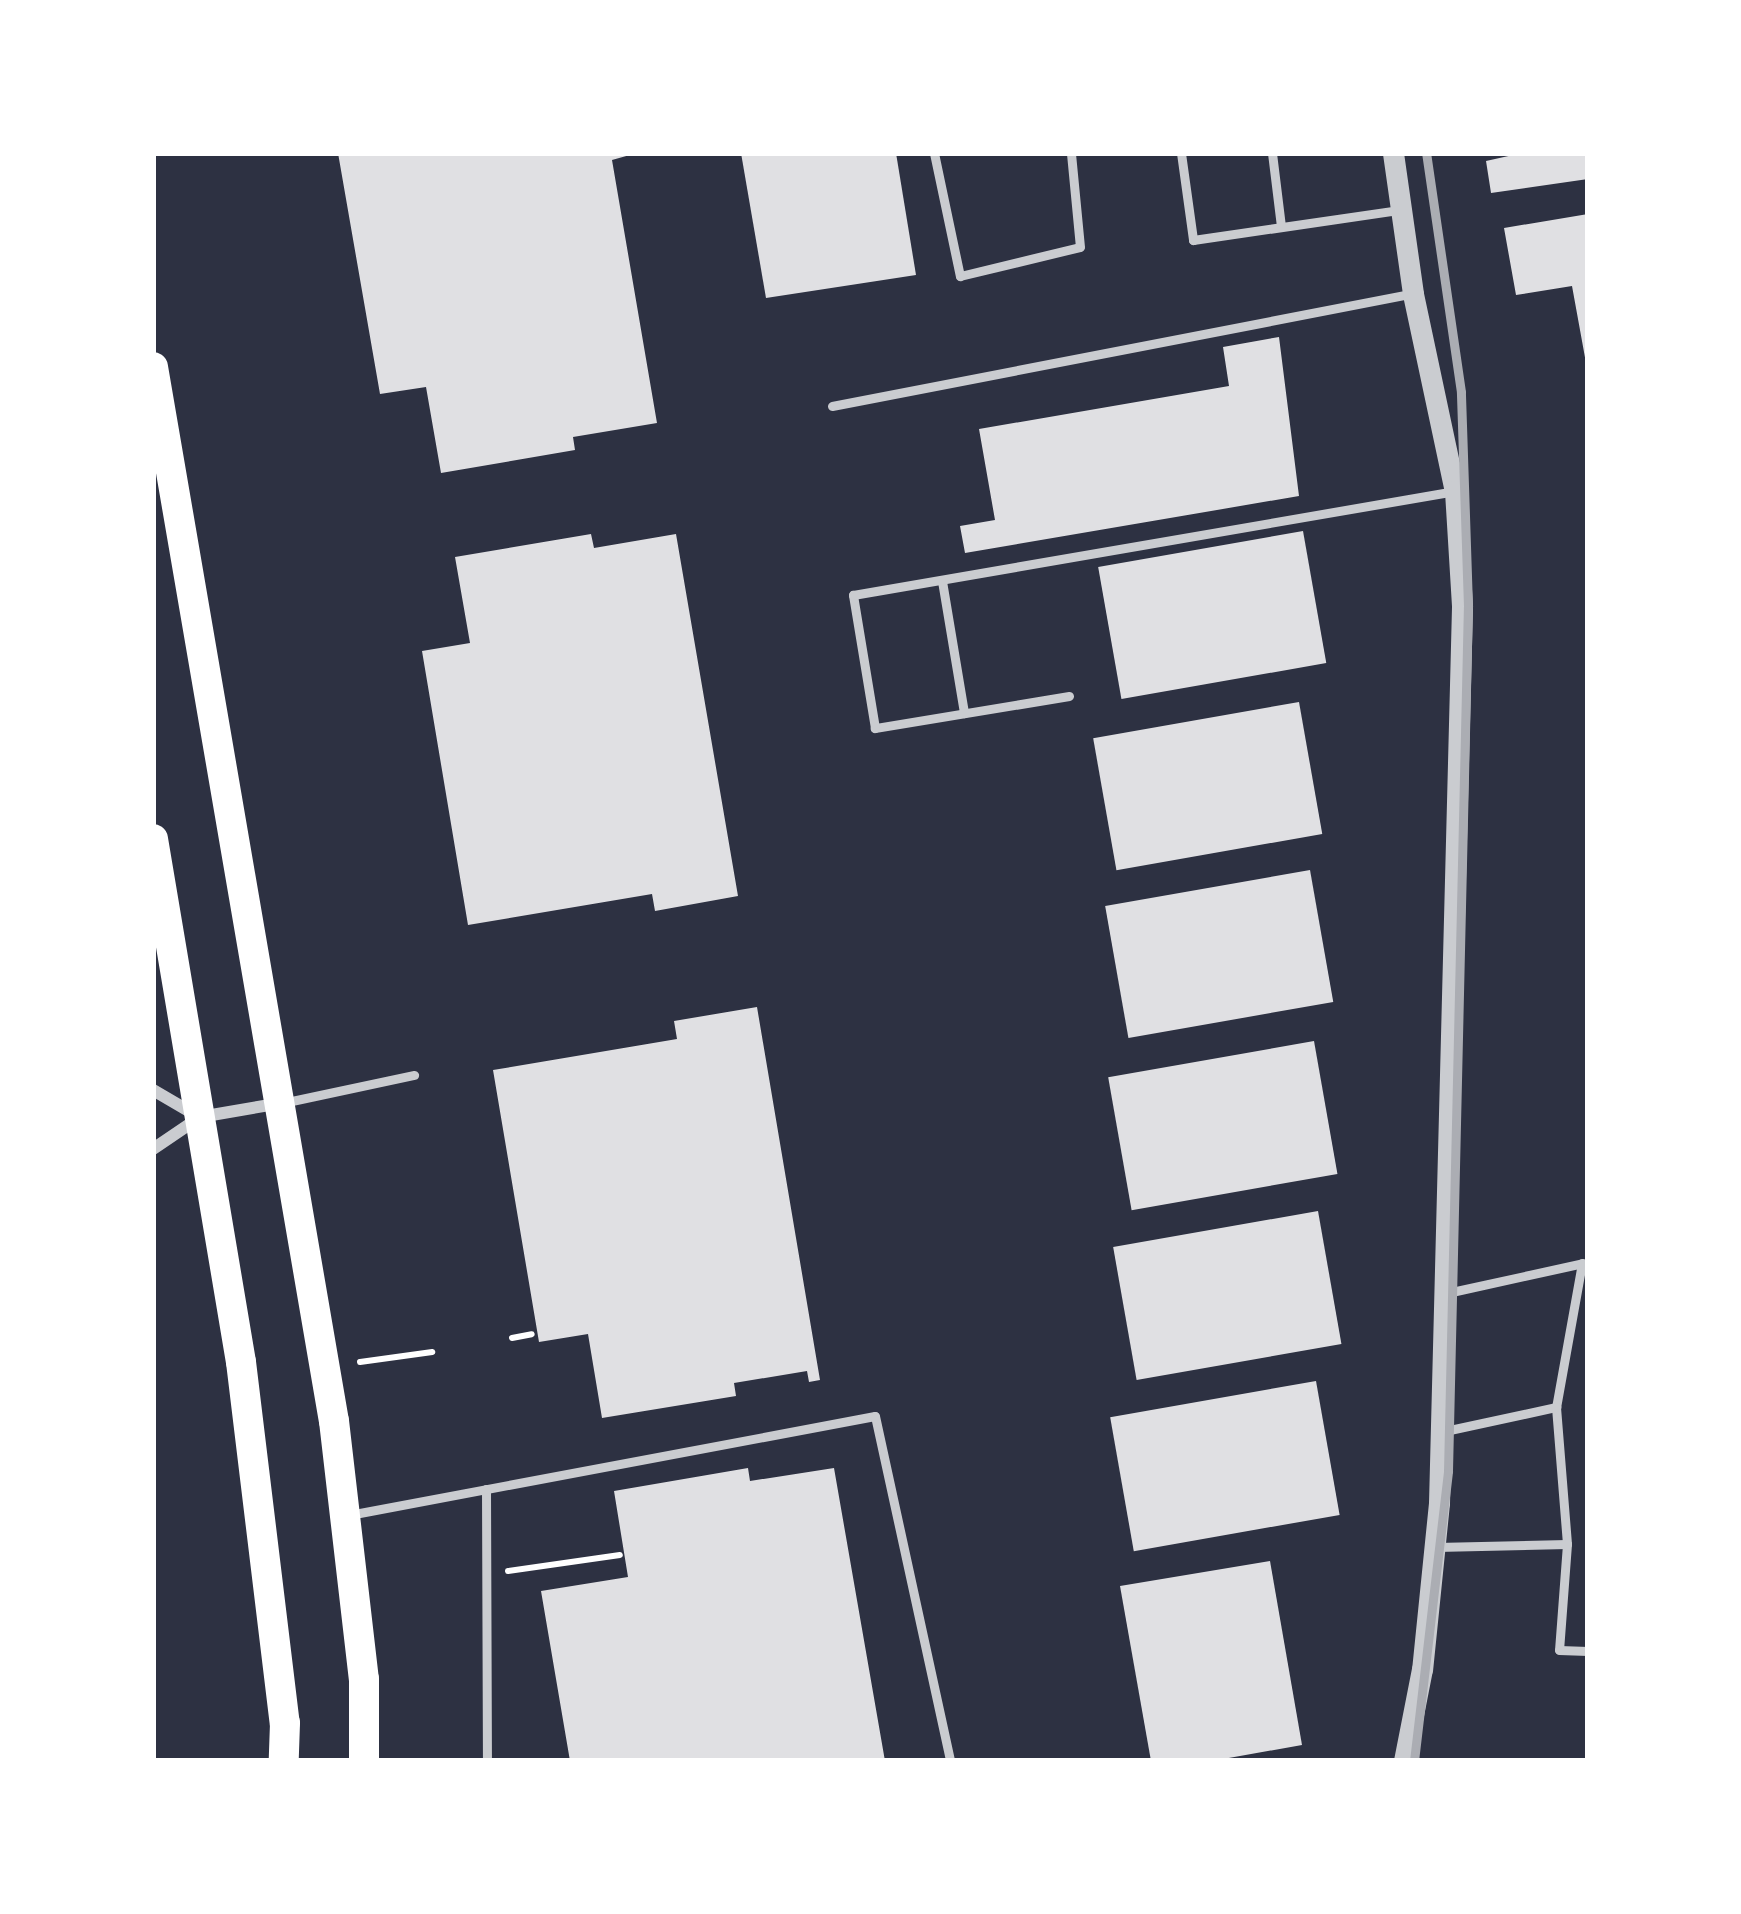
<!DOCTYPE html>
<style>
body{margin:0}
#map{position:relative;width:1741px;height:1914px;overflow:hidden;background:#2d3142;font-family:"Exo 2",sans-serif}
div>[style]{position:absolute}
.building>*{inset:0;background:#e0e0e3;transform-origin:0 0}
.path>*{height:6px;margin:-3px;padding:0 3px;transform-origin:3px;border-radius:3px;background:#fff}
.service>*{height:9px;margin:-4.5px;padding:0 4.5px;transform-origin:4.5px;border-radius:4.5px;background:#caccd0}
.minor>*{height:12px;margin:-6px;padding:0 6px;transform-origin:6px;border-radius:6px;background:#caccd0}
.tertiary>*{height:21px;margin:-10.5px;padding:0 10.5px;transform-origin:10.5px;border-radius:10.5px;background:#caccd0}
.primary>*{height:30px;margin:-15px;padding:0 15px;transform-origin:15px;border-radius:15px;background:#fff}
.rail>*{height:9px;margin:-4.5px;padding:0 4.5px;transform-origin:4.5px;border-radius:4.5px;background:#abadb3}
span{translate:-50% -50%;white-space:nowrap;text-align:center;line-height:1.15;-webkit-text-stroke:9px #fff;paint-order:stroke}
.frame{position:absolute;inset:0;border:156px solid #fff;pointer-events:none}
</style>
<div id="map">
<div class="building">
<div style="clip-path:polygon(338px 153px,637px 153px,612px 160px,657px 423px,573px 437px,575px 450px,441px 473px,426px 387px,380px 394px)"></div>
<div style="clip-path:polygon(741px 153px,896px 153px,916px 275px,766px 298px)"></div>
<div style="clip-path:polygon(1522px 153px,1588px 153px,1588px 179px,1491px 193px,1486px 161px)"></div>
<div style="clip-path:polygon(1588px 214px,1588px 363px,1586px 363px,1572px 286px,1516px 295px,1504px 228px)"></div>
<div style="clip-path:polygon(1279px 337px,1299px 496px,965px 553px,960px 526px,995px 520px,979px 429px,1229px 386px,1223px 347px)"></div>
<div style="left:1303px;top:531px;width:134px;height:208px;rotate:80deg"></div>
<div style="clip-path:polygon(591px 534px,594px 548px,676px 534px,738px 896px,655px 911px,652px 894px,468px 925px,422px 651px,470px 643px,455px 557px)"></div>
<div style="left:1299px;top:702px;width:134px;height:209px;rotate:80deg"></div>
<div style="left:1310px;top:870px;width:134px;height:208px;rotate:80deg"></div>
<div style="clip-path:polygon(757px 1007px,820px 1380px,809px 1382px,807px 1371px,734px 1383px,736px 1396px,602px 1418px,588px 1334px,539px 1342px,493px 1070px,677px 1039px,674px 1021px)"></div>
<div style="left:1314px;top:1041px;width:135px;height:209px;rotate:80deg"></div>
<div style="left:1318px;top:1211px;width:135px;height:208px;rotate:80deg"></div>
<div style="left:1316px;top:1381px;width:136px;height:209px;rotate:80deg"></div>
<div style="clip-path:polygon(748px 1468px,750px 1481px,834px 1468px,885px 1761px,570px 1761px,541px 1591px,628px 1577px,614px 1491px)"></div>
<div style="clip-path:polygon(1270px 1561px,1302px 1745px,1212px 1761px,1151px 1761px,1120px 1586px)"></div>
</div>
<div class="path">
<div style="left:512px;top:1338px;width:20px;rotate:-11deg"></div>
<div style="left:360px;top:1362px;width:73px;rotate:-7.9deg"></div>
<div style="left:508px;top:1571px;width:113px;rotate:-8.1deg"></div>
</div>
<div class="service">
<div style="left:934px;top:153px;width:126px;rotate:78.1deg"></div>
<div style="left:960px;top:276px;width:123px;rotate:-13.6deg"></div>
<div style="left:1080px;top:247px;width:94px;rotate:-95.5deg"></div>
<div style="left:1181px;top:153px;width:88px;rotate:82.1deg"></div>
<div style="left:1193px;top:240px;width:207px;rotate:-8.3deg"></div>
<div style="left:1272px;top:153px;width:74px;rotate:83deg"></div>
<div style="left:832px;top:406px;width:589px;rotate:-10.97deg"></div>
<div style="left:942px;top:581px;width:134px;rotate:80.5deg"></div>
<div style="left:1069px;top:696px;width:197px;rotate:170.6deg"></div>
<div style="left:875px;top:728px;width:135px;rotate:-99.4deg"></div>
<div style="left:853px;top:595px;width:611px;rotate:-9.8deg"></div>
<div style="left:287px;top:1102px;width:130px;rotate:-12deg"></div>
<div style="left:1582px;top:1263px;width:146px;rotate:100.2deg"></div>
<div style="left:1556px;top:1407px;width:137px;rotate:85.4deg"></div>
<div style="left:1567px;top:1544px;width:106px;rotate:94.3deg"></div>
<div style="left:1559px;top:1650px;width:29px;rotate:2deg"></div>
<div style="left:1447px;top:1293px;width:139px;rotate:-12.4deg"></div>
<div style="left:1445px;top:1431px;width:114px;rotate:-12.2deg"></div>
<div style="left:486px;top:1489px;width:272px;rotate:89.8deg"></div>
<div style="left:349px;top:1515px;width:535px;rotate:-10.66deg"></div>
<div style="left:875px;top:1416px;width:353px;rotate:77.7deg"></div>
<div style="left:1436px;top:1547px;width:131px;rotate:-1.3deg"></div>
</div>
<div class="minor">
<div style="left:153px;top:1090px;width:48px;rotate:30.3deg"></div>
<div style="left:153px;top:1149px;width:57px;rotate:-34.2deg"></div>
<div style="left:200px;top:1117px;width:82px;rotate:-9.8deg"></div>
</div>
<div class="tertiary">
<div style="left:1393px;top:153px;width:142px;rotate:81.9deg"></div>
<div style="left:1413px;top:294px;width:201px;rotate:78deg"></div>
<div style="left:1455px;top:491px;width:116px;rotate:86.5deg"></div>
<div style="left:1462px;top:607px;width:896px;rotate:91.47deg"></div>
<div style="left:1439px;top:1503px;width:167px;rotate:95.8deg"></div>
<div style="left:1422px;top:1669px;width:94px;rotate:101.1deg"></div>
</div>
<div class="primary">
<div style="left:153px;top:367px;width:1069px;rotate:80.26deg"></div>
<div style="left:334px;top:1421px;width:260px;rotate:83.4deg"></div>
<div style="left:364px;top:1679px;width:82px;rotate:90deg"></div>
<div style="left:153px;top:839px;width:530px;rotate:80.45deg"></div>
<div style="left:241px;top:1362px;width:364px;rotate:83.1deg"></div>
<div style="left:285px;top:1723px;width:38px;rotate:92deg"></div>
</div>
<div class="rail">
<div style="left:1414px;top:1761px;width:292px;rotate:-83.3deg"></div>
<div style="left:1448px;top:1471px;width:865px;rotate:-88.68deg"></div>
<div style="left:1468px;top:606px;width:214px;rotate:-91.9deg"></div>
<div style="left:1461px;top:392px;width:242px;rotate:-98.3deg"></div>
</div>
<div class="frame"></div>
</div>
